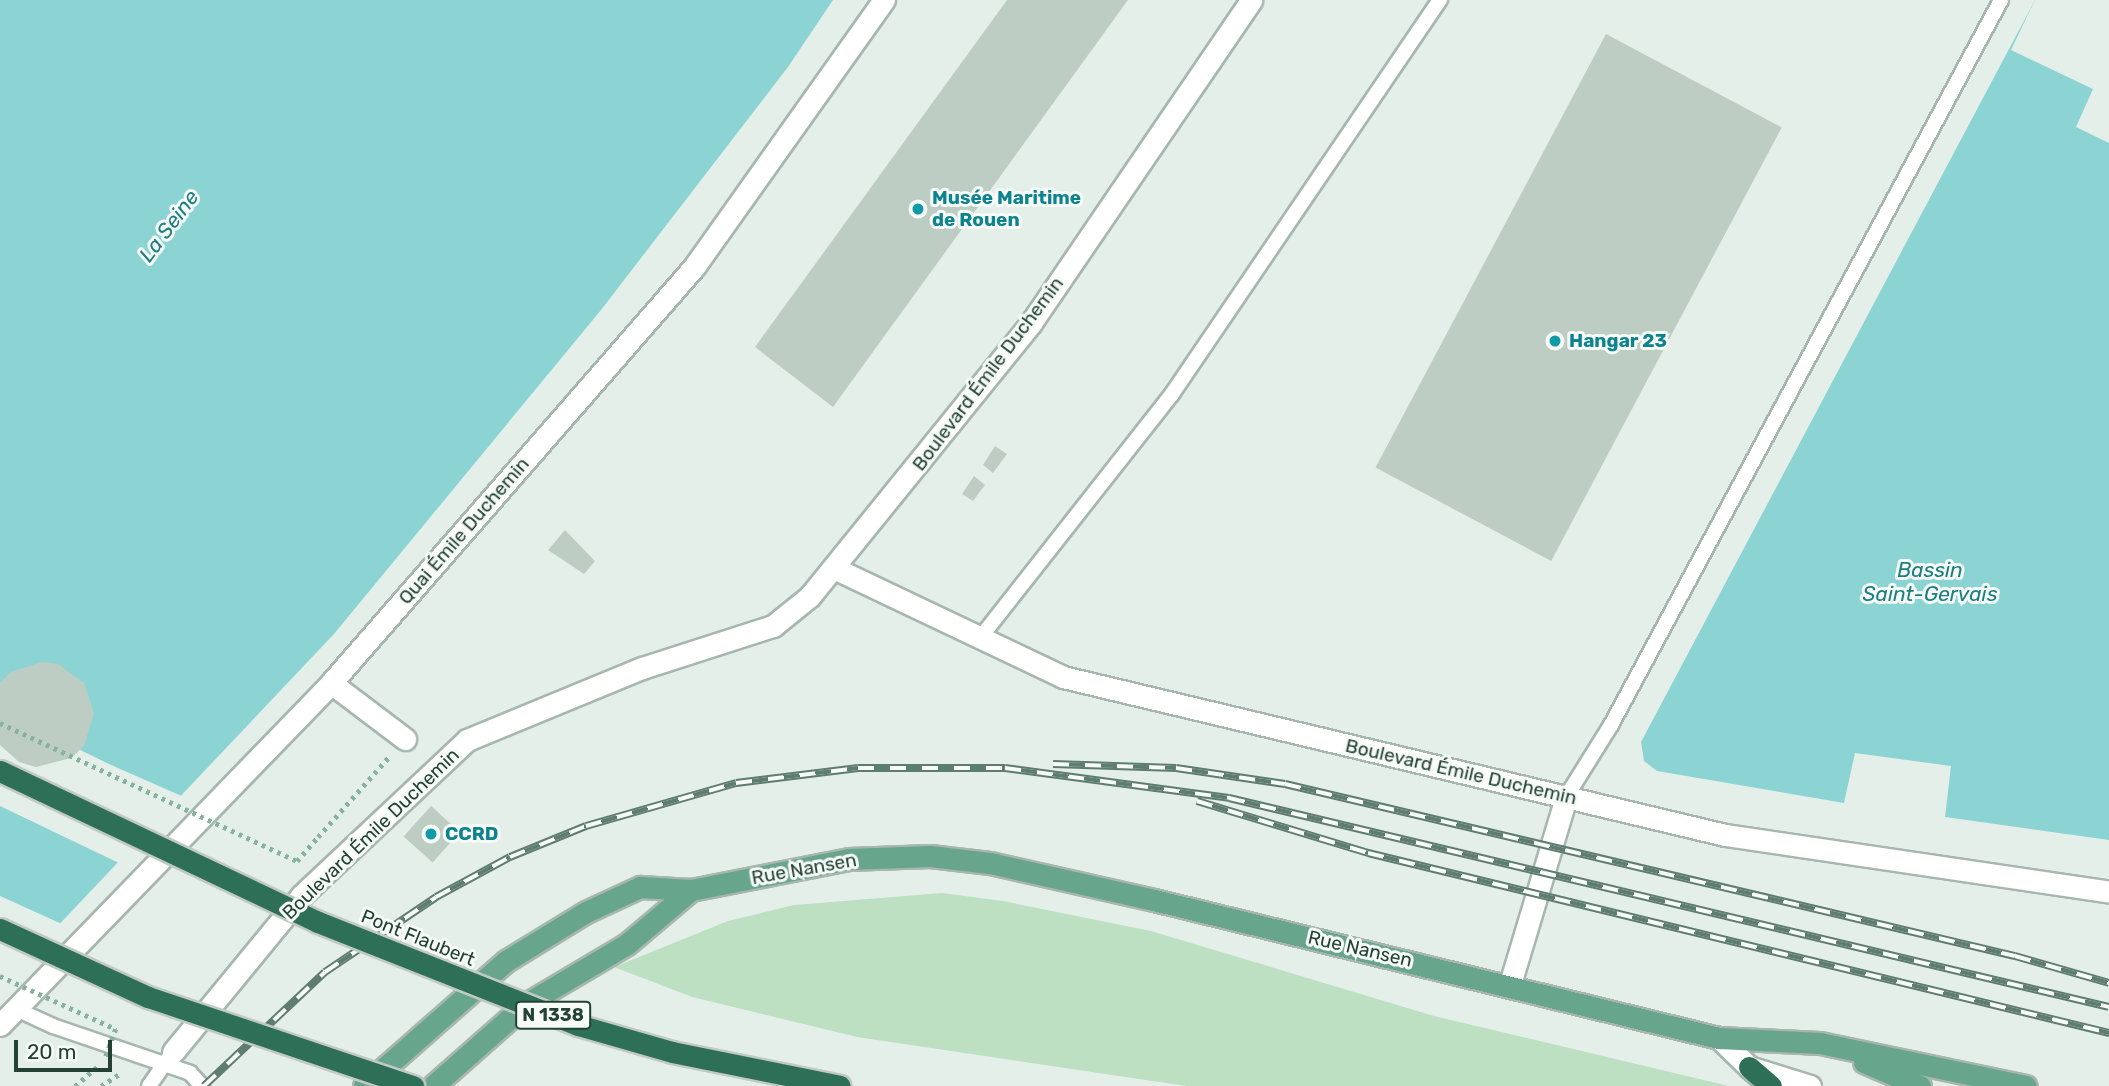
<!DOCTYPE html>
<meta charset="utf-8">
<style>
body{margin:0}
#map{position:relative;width:2109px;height:1086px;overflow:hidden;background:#e5efe9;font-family:Rubik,sans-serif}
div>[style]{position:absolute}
.green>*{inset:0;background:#bee0c2}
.water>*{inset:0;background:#8cd4d4}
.pier>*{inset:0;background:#e5efe9}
.building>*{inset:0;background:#bdcdc4;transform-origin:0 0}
.path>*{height:4.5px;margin-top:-2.25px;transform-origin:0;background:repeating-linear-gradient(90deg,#85b39e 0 3.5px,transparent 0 8.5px)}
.roads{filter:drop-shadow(2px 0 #a7b7af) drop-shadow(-2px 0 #a7b7af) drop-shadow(0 2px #a7b7af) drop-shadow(0 -2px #a7b7af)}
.lane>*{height:14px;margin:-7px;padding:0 7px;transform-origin:7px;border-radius:7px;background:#fff}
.street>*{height:21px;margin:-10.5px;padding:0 10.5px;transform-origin:10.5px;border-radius:10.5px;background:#fff}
.secondary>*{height:21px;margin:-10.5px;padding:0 10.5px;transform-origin:10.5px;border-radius:10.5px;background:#fff}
.primary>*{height:21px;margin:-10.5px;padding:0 10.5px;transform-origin:10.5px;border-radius:10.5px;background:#68a58d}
.highway>*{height:21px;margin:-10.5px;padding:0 10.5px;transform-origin:10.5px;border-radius:10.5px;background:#2e6f58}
.rail>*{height:8px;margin-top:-4px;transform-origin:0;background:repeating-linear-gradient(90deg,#f6fbf8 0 16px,#5e7d70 0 32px);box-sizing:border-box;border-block:2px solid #5e7d70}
.path-bridge>*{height:4.5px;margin-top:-2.25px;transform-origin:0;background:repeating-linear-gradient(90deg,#85b39e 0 3.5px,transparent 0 8.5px)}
.bridges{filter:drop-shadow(2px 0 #c1cac6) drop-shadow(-2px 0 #c1cac6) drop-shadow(0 2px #c1cac6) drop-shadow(0 -2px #c1cac6)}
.highway-bridge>*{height:21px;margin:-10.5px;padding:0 10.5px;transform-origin:10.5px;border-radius:10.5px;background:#2e6f58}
.dots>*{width:19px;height:19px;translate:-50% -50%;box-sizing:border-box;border:4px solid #f6fbf8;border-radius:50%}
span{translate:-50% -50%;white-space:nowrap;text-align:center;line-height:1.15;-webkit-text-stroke:6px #f6fbf8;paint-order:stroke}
.shield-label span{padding:2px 5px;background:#f6fbf8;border:2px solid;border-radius:5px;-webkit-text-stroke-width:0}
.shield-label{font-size:18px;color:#234135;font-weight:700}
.culture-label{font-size:19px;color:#0d838f;font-weight:700}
.left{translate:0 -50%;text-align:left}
.street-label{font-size:19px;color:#234135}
.water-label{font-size:21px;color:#1b7e80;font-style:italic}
.scale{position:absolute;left:14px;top:1040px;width:98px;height:32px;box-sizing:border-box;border:4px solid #234135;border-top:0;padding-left:9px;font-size:21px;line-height:24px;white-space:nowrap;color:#234135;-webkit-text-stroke:5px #f6fbf8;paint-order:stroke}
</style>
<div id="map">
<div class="green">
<div style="clip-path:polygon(942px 893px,1003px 901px,1151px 931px,1434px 1016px,1729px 1086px,1186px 1086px,857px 1037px,692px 997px,614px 967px,728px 921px,794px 905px)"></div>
</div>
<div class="water">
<div style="clip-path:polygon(0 0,833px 0,788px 67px,601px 310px,334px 634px,0 987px)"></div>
<div style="clip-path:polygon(2035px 0,2109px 0,2109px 840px,1945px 817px,1951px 766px,1855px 753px,1844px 803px,1657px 771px,1644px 761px,1641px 742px)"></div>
</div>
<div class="pier">
<div style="clip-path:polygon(2035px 0,2109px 0,2109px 143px,2076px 127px,2093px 89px,2011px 50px)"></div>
<div style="clip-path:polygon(0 711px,111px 765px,184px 797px,121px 864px,0 806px)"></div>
<div style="clip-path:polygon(0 896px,64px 925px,3px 989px,0 987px)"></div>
</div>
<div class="building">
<div style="clip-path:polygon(1007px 0,1128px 0,833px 407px,755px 347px)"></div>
<div style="left:1606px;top:34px;width:199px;height:491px;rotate:28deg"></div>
<div style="clip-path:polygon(995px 446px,1007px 454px,993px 473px,983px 465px)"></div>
<div style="clip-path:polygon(974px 476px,985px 485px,973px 501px,962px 494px)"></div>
<div style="clip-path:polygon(565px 530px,595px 561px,584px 574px,548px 550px)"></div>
<div style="clip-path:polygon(42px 662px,58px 664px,84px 683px,94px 713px,84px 746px,71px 758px,36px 767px,19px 762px,0 745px,0 683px,11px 672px)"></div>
<div style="left:431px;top:806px;width:39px;height:41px;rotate:42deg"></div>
</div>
<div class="path">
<div style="left:318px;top:837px;width:106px;rotate:-48.5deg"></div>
<div style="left:75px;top:1086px;width:30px;rotate:-41deg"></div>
<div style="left:101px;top:1086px;width:24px;rotate:-33deg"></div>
</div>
<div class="roads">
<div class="lane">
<div style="left:980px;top:638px;width:310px;rotate:-51.8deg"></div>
<div style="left:1172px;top:394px;width:477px;rotate:-55.8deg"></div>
<div style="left:1566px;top:797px;width:85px;rotate:-58deg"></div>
<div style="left:1611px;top:725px;width:823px;rotate:-61.72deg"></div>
<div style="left:16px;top:1009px;width:41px;rotate:24.7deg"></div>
<div style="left:53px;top:1026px;width:145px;rotate:18.9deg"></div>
<div style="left:190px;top:1073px;width:18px;rotate:47deg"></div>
<div style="left:149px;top:1086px;width:37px;rotate:-55deg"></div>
</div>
<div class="street">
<div style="left:836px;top:569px;width:251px;rotate:25.4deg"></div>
<div style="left:1063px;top:677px;width:681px;rotate:13.42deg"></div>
<div style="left:1725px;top:835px;width:388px;rotate:8.4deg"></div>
<div style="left:331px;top:683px;width:93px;rotate:37.1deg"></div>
<div style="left:1510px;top:984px;width:195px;rotate:-73.3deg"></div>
<div style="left:0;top:1025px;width:476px;rotate:-45.9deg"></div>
<div style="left:331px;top:683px;width:552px;rotate:-48.89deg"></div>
<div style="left:694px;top:267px;width:328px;rotate:-54.6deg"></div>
<div style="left:173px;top:1052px;width:203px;rotate:-50.6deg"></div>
<div style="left:302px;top:895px;width:226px;rotate:-43.2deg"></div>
<div style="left:467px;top:740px;width:189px;rotate:-22.4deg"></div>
<div style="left:642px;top:668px;width:138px;rotate:-17.8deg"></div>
<div style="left:773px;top:626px;width:48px;rotate:-39deg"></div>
<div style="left:810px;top:596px;width:351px;rotate:-51deg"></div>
<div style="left:1031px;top:323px;width:391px;rotate:-55.7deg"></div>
</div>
<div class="secondary">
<div style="left:1719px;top:1038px;width:42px;rotate:44deg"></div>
<div style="left:1749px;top:1067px;width:64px;rotate:17.3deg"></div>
</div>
<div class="primary">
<div style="left:1864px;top:1062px;width:61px;rotate:23.2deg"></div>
<div style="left:364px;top:1086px;width:189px;rotate:-41.4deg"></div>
<div style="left:506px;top:961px;width:94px;rotate:-31.5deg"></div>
<div style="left:586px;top:912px;width:60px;rotate:-24.8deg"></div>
<div style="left:640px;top:887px;width:51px;rotate:3.4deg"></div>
<div style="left:691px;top:890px;width:161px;rotate:-11.1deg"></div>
<div style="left:849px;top:859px;width:81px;rotate:-2.1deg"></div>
<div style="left:930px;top:856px;width:60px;rotate:6.7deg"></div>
<div style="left:990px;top:863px;width:168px;rotate:12.7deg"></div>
<div style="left:1154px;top:900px;width:582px;rotate:13.73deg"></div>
<div style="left:1719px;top:1038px;width:101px;rotate:2.8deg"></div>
<div style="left:1820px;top:1043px;width:210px;rotate:11.8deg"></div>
<div style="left:433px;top:1086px;width:124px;rotate:-41.4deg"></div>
<div style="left:526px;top:1004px;width:117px;rotate:-30.7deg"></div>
<div style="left:627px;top:944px;width:84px;rotate:-40.2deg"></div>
</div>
<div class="highway">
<div style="left:1749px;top:1067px;width:29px;rotate:41deg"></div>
</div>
</div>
<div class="rail">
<div style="left:1053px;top:764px;width:123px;rotate:1.9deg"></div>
<div style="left:1176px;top:768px;width:110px;rotate:8.4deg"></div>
<div style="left:1285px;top:784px;width:750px;rotate:13.26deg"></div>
<div style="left:2015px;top:956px;width:98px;rotate:16deg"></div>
<div style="left:1197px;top:801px;width:179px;rotate:16.9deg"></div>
<div style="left:1368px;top:853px;width:763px;rotate:13.65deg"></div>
<div style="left:204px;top:1086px;width:166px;rotate:-43.3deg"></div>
<div style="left:325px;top:972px;width:134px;rotate:-34deg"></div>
<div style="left:436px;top:897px;width:84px;rotate:-28.4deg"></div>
<div style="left:510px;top:857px;width:82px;rotate:-22.2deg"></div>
<div style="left:586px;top:826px;width:156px;rotate:-16deg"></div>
<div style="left:736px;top:783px;width:123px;rotate:-7deg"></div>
<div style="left:858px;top:768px;width:147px"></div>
<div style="left:1005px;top:768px;width:226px;rotate:7.6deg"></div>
<div style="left:1229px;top:798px;width:904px;rotate:13.36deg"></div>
</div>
<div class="path-bridge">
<div style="left:0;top:723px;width:327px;rotate:24.9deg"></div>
<div style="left:297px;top:861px;width:32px;rotate:-49deg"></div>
<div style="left:0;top:976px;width:128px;rotate:24.6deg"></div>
<div style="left:116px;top:1029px;width:32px;rotate:110deg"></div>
</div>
<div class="bridges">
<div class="highway-bridge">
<div style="left:0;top:771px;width:352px;rotate:25.4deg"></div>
<div style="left:318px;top:922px;width:280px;rotate:21.6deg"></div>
<div style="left:578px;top:1025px;width:98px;rotate:16deg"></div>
<div style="left:672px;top:1052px;width:171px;rotate:11.4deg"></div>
<div style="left:0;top:929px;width:163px;rotate:24.7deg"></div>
<div style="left:148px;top:997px;width:280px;rotate:18.6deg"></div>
</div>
</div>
<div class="dots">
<div style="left:918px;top:209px;background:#0f9aa8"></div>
<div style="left:1555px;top:341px;background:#0f9aa8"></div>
<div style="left:431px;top:834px;background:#0f9aa8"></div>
</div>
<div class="shield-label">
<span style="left:553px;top:1015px">N 1338</span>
</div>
<div class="culture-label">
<span class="left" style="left:932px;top:209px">Musée Maritime<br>de Rouen</span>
<span class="left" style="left:1569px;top:341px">Hangar 23</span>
<span class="left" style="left:445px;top:834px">CCRD</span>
</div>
<div class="street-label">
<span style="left:988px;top:374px;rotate:-53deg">Boulevard Émile Duchemin</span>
<span style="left:464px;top:531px;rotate:-49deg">Quai Émile Duchemin</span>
<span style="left:1461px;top:772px;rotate:13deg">Boulevard Émile Duchemin</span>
<span style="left:371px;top:834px;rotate:-44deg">Boulevard Émile Duchemin</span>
<span style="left:804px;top:869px;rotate:-10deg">Rue Nansen</span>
<span style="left:418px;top:938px;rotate:22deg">Pont Flaubert</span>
<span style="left:1360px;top:949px;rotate:13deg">Rue Nansen</span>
</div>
<div class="water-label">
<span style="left:169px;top:226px;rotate:-53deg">La Seine</span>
<span style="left:1930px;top:582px">Bassin<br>Saint-Gervais</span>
</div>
<div class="scale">20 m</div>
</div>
